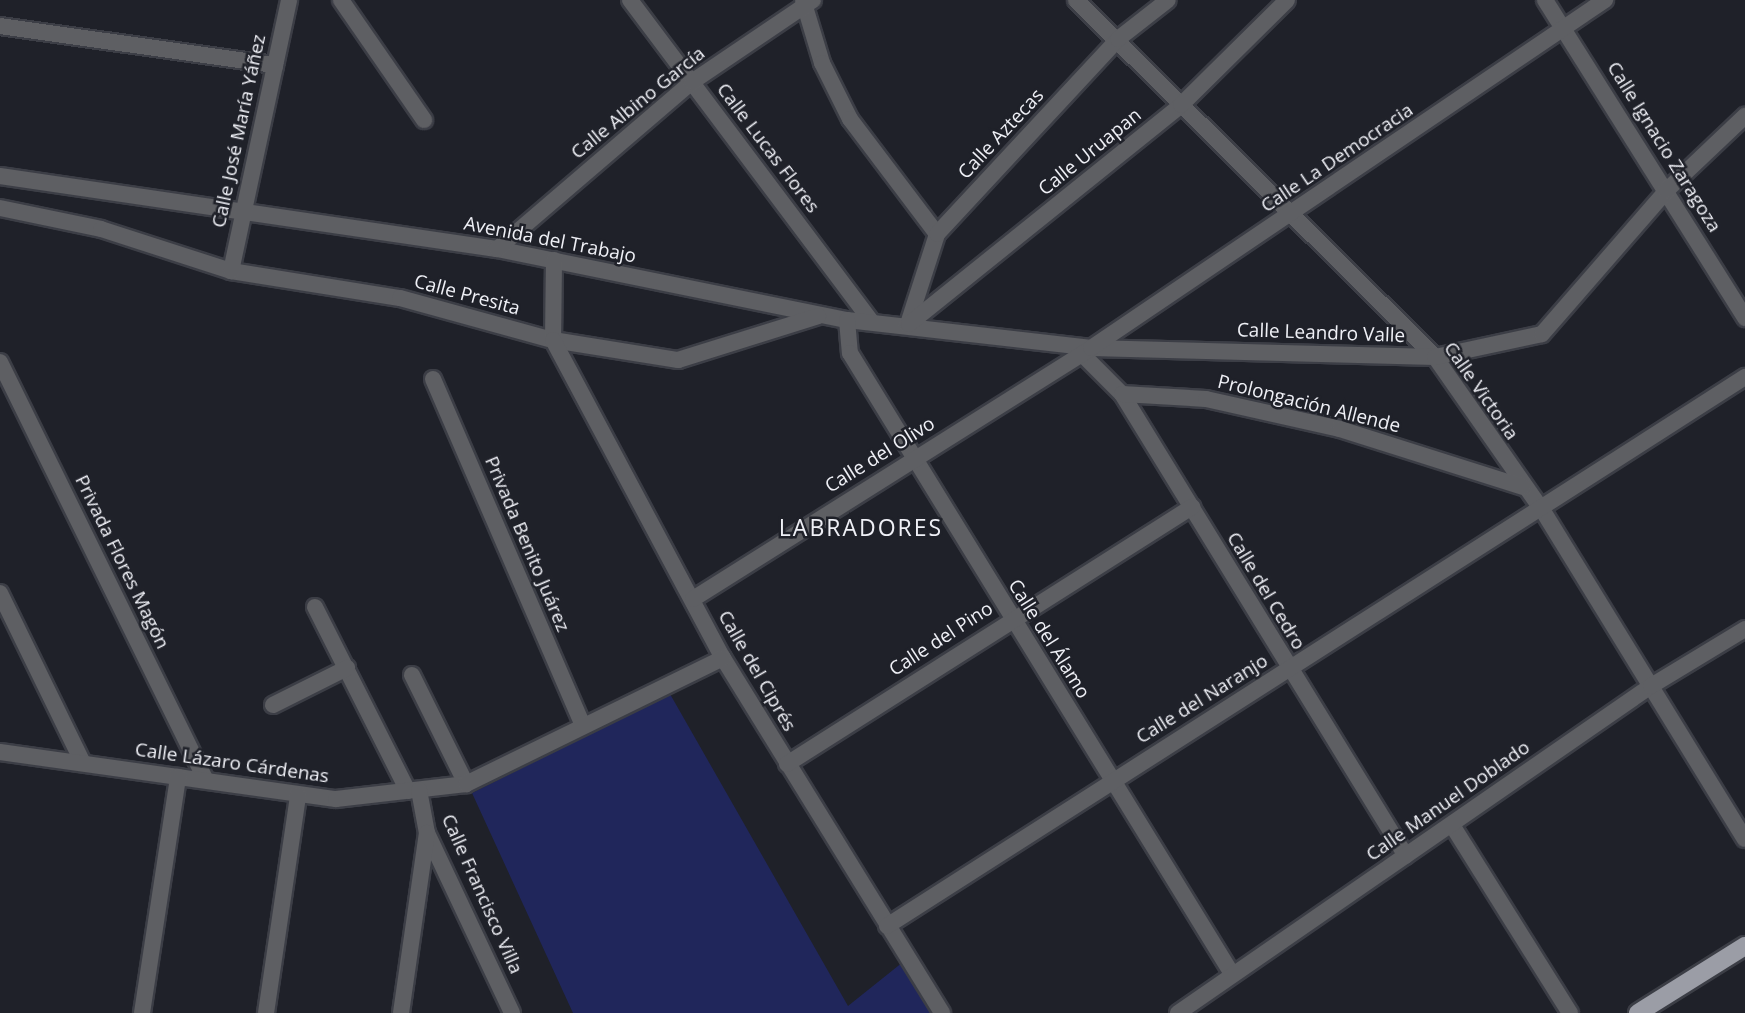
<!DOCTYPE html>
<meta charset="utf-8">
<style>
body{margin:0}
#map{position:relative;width:1745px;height:1013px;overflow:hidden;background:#1f2129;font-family:"Open Sans",sans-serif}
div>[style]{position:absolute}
.green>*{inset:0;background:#20265b}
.roads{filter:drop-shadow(2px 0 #3c3e46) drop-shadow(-2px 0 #3c3e46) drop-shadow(0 2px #3c3e46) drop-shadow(0 -2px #3c3e46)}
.minor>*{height:16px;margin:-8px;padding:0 8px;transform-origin:8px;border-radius:8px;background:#5e5f63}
.major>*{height:18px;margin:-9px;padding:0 9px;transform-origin:9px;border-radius:9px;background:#9b9da6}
span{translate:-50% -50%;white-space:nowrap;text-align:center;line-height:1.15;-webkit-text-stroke:5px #1f2129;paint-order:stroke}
.street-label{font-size:19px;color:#eff0f6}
.quarter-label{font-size:23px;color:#eff0f6;letter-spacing:2px}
</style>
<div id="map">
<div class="green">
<div style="clip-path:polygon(670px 694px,848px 1006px,903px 962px,934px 1013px,573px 1013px,472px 793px)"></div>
</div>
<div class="roads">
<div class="minor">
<div style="left:341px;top:0;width:146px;rotate:55.3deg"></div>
<div style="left:630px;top:0;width:403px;rotate:53.1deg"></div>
<div style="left:803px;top:0;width:66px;rotate:73.2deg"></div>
<div style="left:822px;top:63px;width:63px;rotate:63.4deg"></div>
<div style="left:850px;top:119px;width:144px;rotate:52.9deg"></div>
<div style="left:1076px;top:0;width:506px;rotate:44.84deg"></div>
<div style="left:1435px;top:357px;width:188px;rotate:55deg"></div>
<div style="left:1543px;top:511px;width:385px;rotate:58.4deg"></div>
<div style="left:1545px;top:0;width:376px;rotate:57.8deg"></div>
<div style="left:0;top:26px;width:278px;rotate:8.1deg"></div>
<div style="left:0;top:176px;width:502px;rotate:8.36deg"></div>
<div style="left:497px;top:249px;width:357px;rotate:11.5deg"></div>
<div style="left:847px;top:320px;width:246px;rotate:6.5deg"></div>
<div style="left:1091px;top:348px;width:344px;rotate:1.5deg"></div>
<div style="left:1435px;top:357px;width:109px;rotate:-12.1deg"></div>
<div style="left:1542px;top:334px;width:191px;rotate:-49deg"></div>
<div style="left:1667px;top:190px;width:108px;rotate:-43.5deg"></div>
<div style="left:0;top:208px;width:103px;rotate:11.7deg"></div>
<div style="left:101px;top:229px;width:137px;rotate:17.9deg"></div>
<div style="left:231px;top:271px;width:171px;rotate:9.1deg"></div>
<div style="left:400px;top:298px;width:159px;rotate:15.4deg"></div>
<div style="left:553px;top:340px;width:127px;rotate:9.1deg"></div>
<div style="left:678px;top:360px;width:147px;rotate:-17.4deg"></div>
<div style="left:497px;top:249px;width:257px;rotate:-40.6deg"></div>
<div style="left:692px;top:82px;width:146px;rotate:-34.1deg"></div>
<div style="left:554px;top:260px;width:80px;rotate:90.7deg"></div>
<div style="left:553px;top:340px;width:361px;rotate:61.9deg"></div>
<div style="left:723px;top:658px;width:417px;rotate:58.3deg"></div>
<div style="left:231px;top:271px;width:277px;rotate:-77.9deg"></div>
<div style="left:847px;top:320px;width:33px;rotate:85deg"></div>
<div style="left:850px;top:353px;width:729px;rotate:58.4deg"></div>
<div style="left:908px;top:324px;width:95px;rotate:-72.1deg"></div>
<div style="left:937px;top:234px;width:266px;rotate:-47.1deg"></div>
<div style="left:1118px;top:39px;width:63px;rotate:-38deg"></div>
<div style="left:909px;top:324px;width:349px;rotate:-38.8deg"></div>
<div style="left:1181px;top:105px;width:149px;rotate:-44.7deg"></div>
<div style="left:1082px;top:354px;width:57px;rotate:45deg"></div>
<div style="left:1122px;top:394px;width:542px;rotate:58.42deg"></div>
<div style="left:0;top:362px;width:466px;rotate:63.8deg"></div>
<div style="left:433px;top:379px;width:378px;rotate:66.6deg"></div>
<div style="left:1122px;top:394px;width:84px;rotate:3.4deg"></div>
<div style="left:1206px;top:399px;width:137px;rotate:12.6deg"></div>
<div style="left:1340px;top:429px;width:192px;rotate:17.6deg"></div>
<div style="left:0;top:593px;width:189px;rotate:64deg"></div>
<div style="left:693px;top:599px;width:471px;rotate:-32.2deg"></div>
<div style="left:1091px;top:348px;width:621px;rotate:-34.1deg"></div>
<div style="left:315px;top:607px;width:206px;rotate:63.2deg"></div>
<div style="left:412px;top:675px;width:122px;rotate:63.6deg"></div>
<div style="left:273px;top:705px;width:83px;rotate:-26.6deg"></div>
<div style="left:0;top:752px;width:339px;rotate:8deg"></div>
<div style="left:336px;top:799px;width:131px;rotate:-6.6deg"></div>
<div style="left:466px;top:784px;width:286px;rotate:-26.1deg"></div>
<div style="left:787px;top:764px;width:480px;rotate:-32.4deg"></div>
<div style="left:419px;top:790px;width:44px;rotate:79.5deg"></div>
<div style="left:427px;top:833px;width:199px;rotate:64.7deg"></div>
<div style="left:1452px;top:825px;width:222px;rotate:57.9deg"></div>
<div style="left:887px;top:926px;width:1019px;rotate:-32.61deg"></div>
<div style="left:142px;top:1013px;width:239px;rotate:-81.3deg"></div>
<div style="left:266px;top:1013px;width:220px;rotate:-81.6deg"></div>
<div style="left:401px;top:1013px;width:182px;rotate:-81.8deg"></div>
<div style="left:1178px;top:1013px;width:575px;rotate:-34.66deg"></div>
<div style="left:1651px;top:686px;width:110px;rotate:-31.2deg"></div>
</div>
<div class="major">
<div style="left:1638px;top:1013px;width:126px;rotate:-32.1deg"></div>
</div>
</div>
<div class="street-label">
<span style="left:638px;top:103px;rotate:-39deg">Calle Albino García</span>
<span style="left:239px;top:131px;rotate:-78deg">Calle José María Yáñez</span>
<span style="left:1001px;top:134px;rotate:-47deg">Calle Aztecas</span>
<span style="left:1664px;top:147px;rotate:58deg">Calle Ignacio Zaragoza</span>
<span style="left:768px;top:148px;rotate:53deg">Calle Lucas Flores</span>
<span style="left:1090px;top:152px;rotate:-39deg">Calle Uruapan</span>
<span style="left:1337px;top:158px;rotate:-34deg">Calle La Democracia</span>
<span style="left:550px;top:240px;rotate:11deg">Avenida del Trabajo</span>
<span style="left:467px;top:295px;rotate:15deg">Calle Presita</span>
<span style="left:1321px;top:333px;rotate:2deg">Calle Leandro Valle</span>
<span style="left:1481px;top:391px;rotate:55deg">Calle Victoria</span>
<span style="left:1309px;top:404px;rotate:14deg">Prolongación Allende</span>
<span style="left:880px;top:455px;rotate:-32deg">Calle del Olivo</span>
<span style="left:527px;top:544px;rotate:67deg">Privada Benito Juárez</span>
<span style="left:122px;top:562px;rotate:64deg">Privada Flores Magón</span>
<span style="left:1266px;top:591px;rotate:59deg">Calle del Cedro</span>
<span style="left:941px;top:639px;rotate:-33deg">Calle del Pino</span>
<span style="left:1049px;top:639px;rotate:58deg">Calle del Álamo</span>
<span style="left:757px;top:671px;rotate:60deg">Calle del Ciprés</span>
<span style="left:1202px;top:699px;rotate:-32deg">Calle del Naranjo</span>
<span style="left:232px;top:763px;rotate:8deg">Calle Lázaro Cárdenas</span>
<span style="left:1448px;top:801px;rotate:-35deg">Calle Manuel Doblado</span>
<span style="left:482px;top:894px;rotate:66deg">Calle Francisco Villa</span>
</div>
<div class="quarter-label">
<span style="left:861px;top:527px">LABRADORES</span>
</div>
</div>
